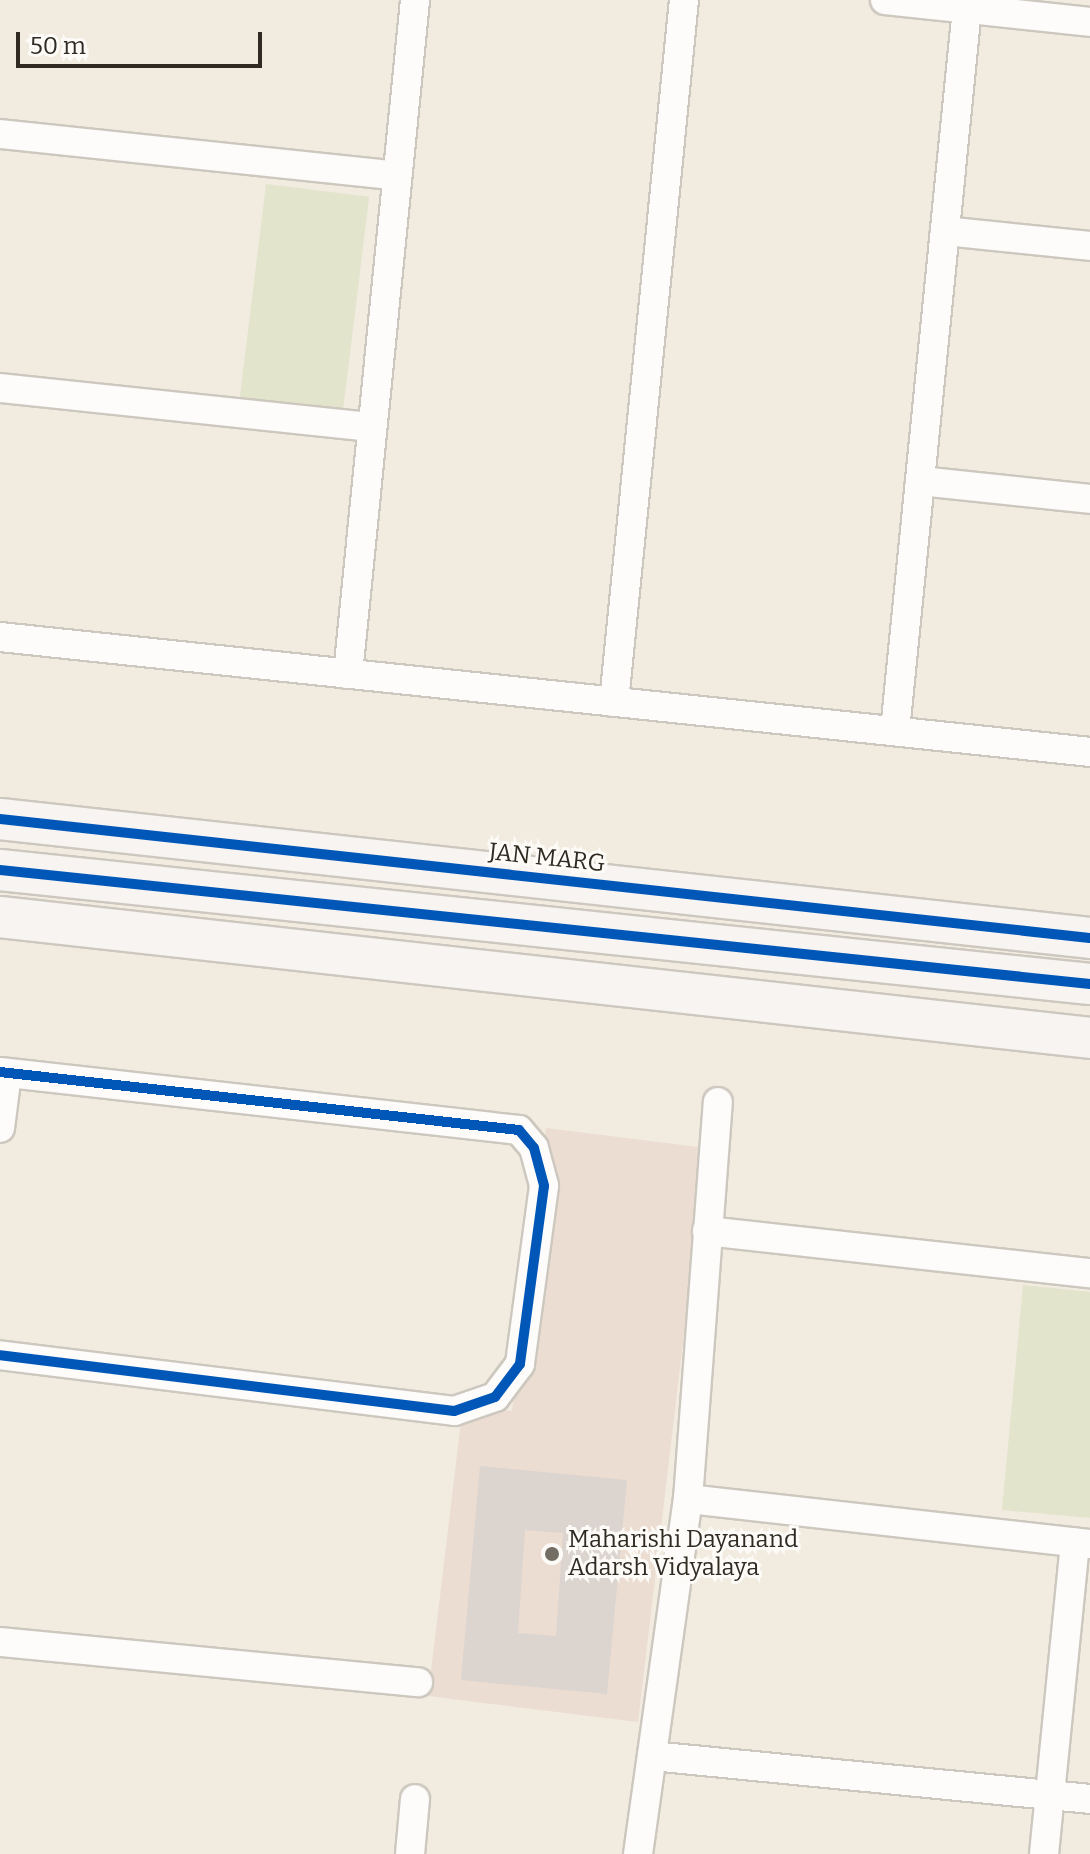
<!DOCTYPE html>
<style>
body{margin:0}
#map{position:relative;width:1090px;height:1854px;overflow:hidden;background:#f1ebe0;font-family:Bitter,serif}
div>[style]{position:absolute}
.commercial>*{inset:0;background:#ecddd3}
.green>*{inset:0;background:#e3e4cc;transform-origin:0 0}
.building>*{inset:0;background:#dcd4cf}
.roads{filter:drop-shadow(2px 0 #cdc8bf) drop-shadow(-2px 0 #cdc8bf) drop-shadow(0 2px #cdc8bf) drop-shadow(0 -2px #cdc8bf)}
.street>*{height:28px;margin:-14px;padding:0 14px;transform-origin:14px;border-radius:14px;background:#fdfcfa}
.secondary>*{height:40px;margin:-20px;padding:0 20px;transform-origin:20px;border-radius:20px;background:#f8f4f2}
.cycleway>*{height:10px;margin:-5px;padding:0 5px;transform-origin:5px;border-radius:5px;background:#0057b8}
.dots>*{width:22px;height:22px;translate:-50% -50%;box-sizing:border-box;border:4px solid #fdfbf7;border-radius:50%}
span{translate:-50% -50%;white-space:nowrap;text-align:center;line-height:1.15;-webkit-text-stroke:6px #fdfbf7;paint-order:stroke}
.street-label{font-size:24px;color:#2f2a22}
.poi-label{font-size:24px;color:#2f2a22}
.left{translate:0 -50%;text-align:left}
.scale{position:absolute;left:16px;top:32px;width:246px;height:36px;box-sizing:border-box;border:4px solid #2f2a22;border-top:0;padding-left:10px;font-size:24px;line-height:28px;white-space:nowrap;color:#2f2a22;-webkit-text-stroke:6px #fdfbf7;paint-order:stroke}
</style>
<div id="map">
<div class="commercial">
<div style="clip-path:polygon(546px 1128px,706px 1148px,638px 1722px,428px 1696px,463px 1405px,512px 1411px)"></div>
</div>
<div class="green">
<div style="left:266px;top:184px;width:104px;height:215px;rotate:7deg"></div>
<div style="clip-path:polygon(1023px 1285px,1090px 1292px,1090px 1518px,1002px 1510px)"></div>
</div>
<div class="building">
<div style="clip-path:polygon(evenodd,480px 1466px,627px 1480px,607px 1694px,461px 1680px,480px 1466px,525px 1530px,563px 1533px,556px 1636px,518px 1633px,525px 1530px)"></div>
</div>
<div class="roads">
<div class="street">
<div style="left:885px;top:0;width:206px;rotate:6.1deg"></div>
<div style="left:0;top:134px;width:399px;rotate:6deg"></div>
<div style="left:945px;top:231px;width:146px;rotate:5.9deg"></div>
<div style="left:0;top:388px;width:374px;rotate:6deg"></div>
<div style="left:920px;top:481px;width:171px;rotate:6deg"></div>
<div style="left:0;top:637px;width:1096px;rotate:6.02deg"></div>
<div style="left:348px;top:674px;width:677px;rotate:-84.32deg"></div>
<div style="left:614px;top:702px;width:705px;rotate:-84.31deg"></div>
<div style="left:895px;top:731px;width:726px;rotate:-84.31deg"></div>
<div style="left:0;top:1072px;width:522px;rotate:6.38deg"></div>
<div style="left:519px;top:1130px;width:23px;rotate:50deg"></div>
<div style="left:534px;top:1148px;width:39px;rotate:75deg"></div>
<div style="left:544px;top:1186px;width:180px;rotate:97.7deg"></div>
<div style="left:520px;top:1364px;width:41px;rotate:127.1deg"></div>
<div style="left:495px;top:1397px;width:43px;rotate:161.1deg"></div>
<div style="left:454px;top:1411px;width:457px;rotate:-173deg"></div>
<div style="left:0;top:1128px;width:55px;rotate:-82.7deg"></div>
<div style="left:707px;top:1231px;width:385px;rotate:6.3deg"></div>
<div style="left:688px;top:1499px;width:405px;rotate:6.4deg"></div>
<div style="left:0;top:1642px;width:420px;rotate:5.5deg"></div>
<div style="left:652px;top:1756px;width:440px;rotate:5.6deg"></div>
<div style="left:410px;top:1854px;width:55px;rotate:-84.8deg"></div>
<div style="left:638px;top:1854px;width:359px;rotate:-82deg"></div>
<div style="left:688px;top:1499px;width:398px;rotate:-85.7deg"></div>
<div style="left:1044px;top:1854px;width:313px;rotate:-84.3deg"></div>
</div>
<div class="secondary">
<div style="left:0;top:819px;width:1096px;rotate:6.23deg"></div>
<div style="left:0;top:870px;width:1096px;rotate:5.97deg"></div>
<div style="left:0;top:917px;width:1097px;rotate:6.33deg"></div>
</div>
</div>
<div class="cycleway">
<div style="left:0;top:819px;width:1096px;rotate:6.23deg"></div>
<div style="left:0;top:870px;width:1096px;rotate:5.97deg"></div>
<div style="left:0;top:1072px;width:522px;rotate:6.38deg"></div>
<div style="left:519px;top:1130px;width:23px;rotate:50deg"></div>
<div style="left:534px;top:1148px;width:39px;rotate:75deg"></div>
<div style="left:544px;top:1186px;width:180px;rotate:97.7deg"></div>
<div style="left:520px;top:1364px;width:41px;rotate:127.1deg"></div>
<div style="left:495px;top:1397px;width:43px;rotate:161.1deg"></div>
<div style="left:454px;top:1411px;width:457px;rotate:-173deg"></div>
</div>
<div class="dots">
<div style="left:552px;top:1554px;background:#736e64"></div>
</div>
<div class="street-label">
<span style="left:547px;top:858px;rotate:6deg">JAN MARG</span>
</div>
<div class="poi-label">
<span class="left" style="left:568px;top:1554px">Maharishi Dayanand<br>Adarsh Vidyalaya</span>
</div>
<div class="scale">50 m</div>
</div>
